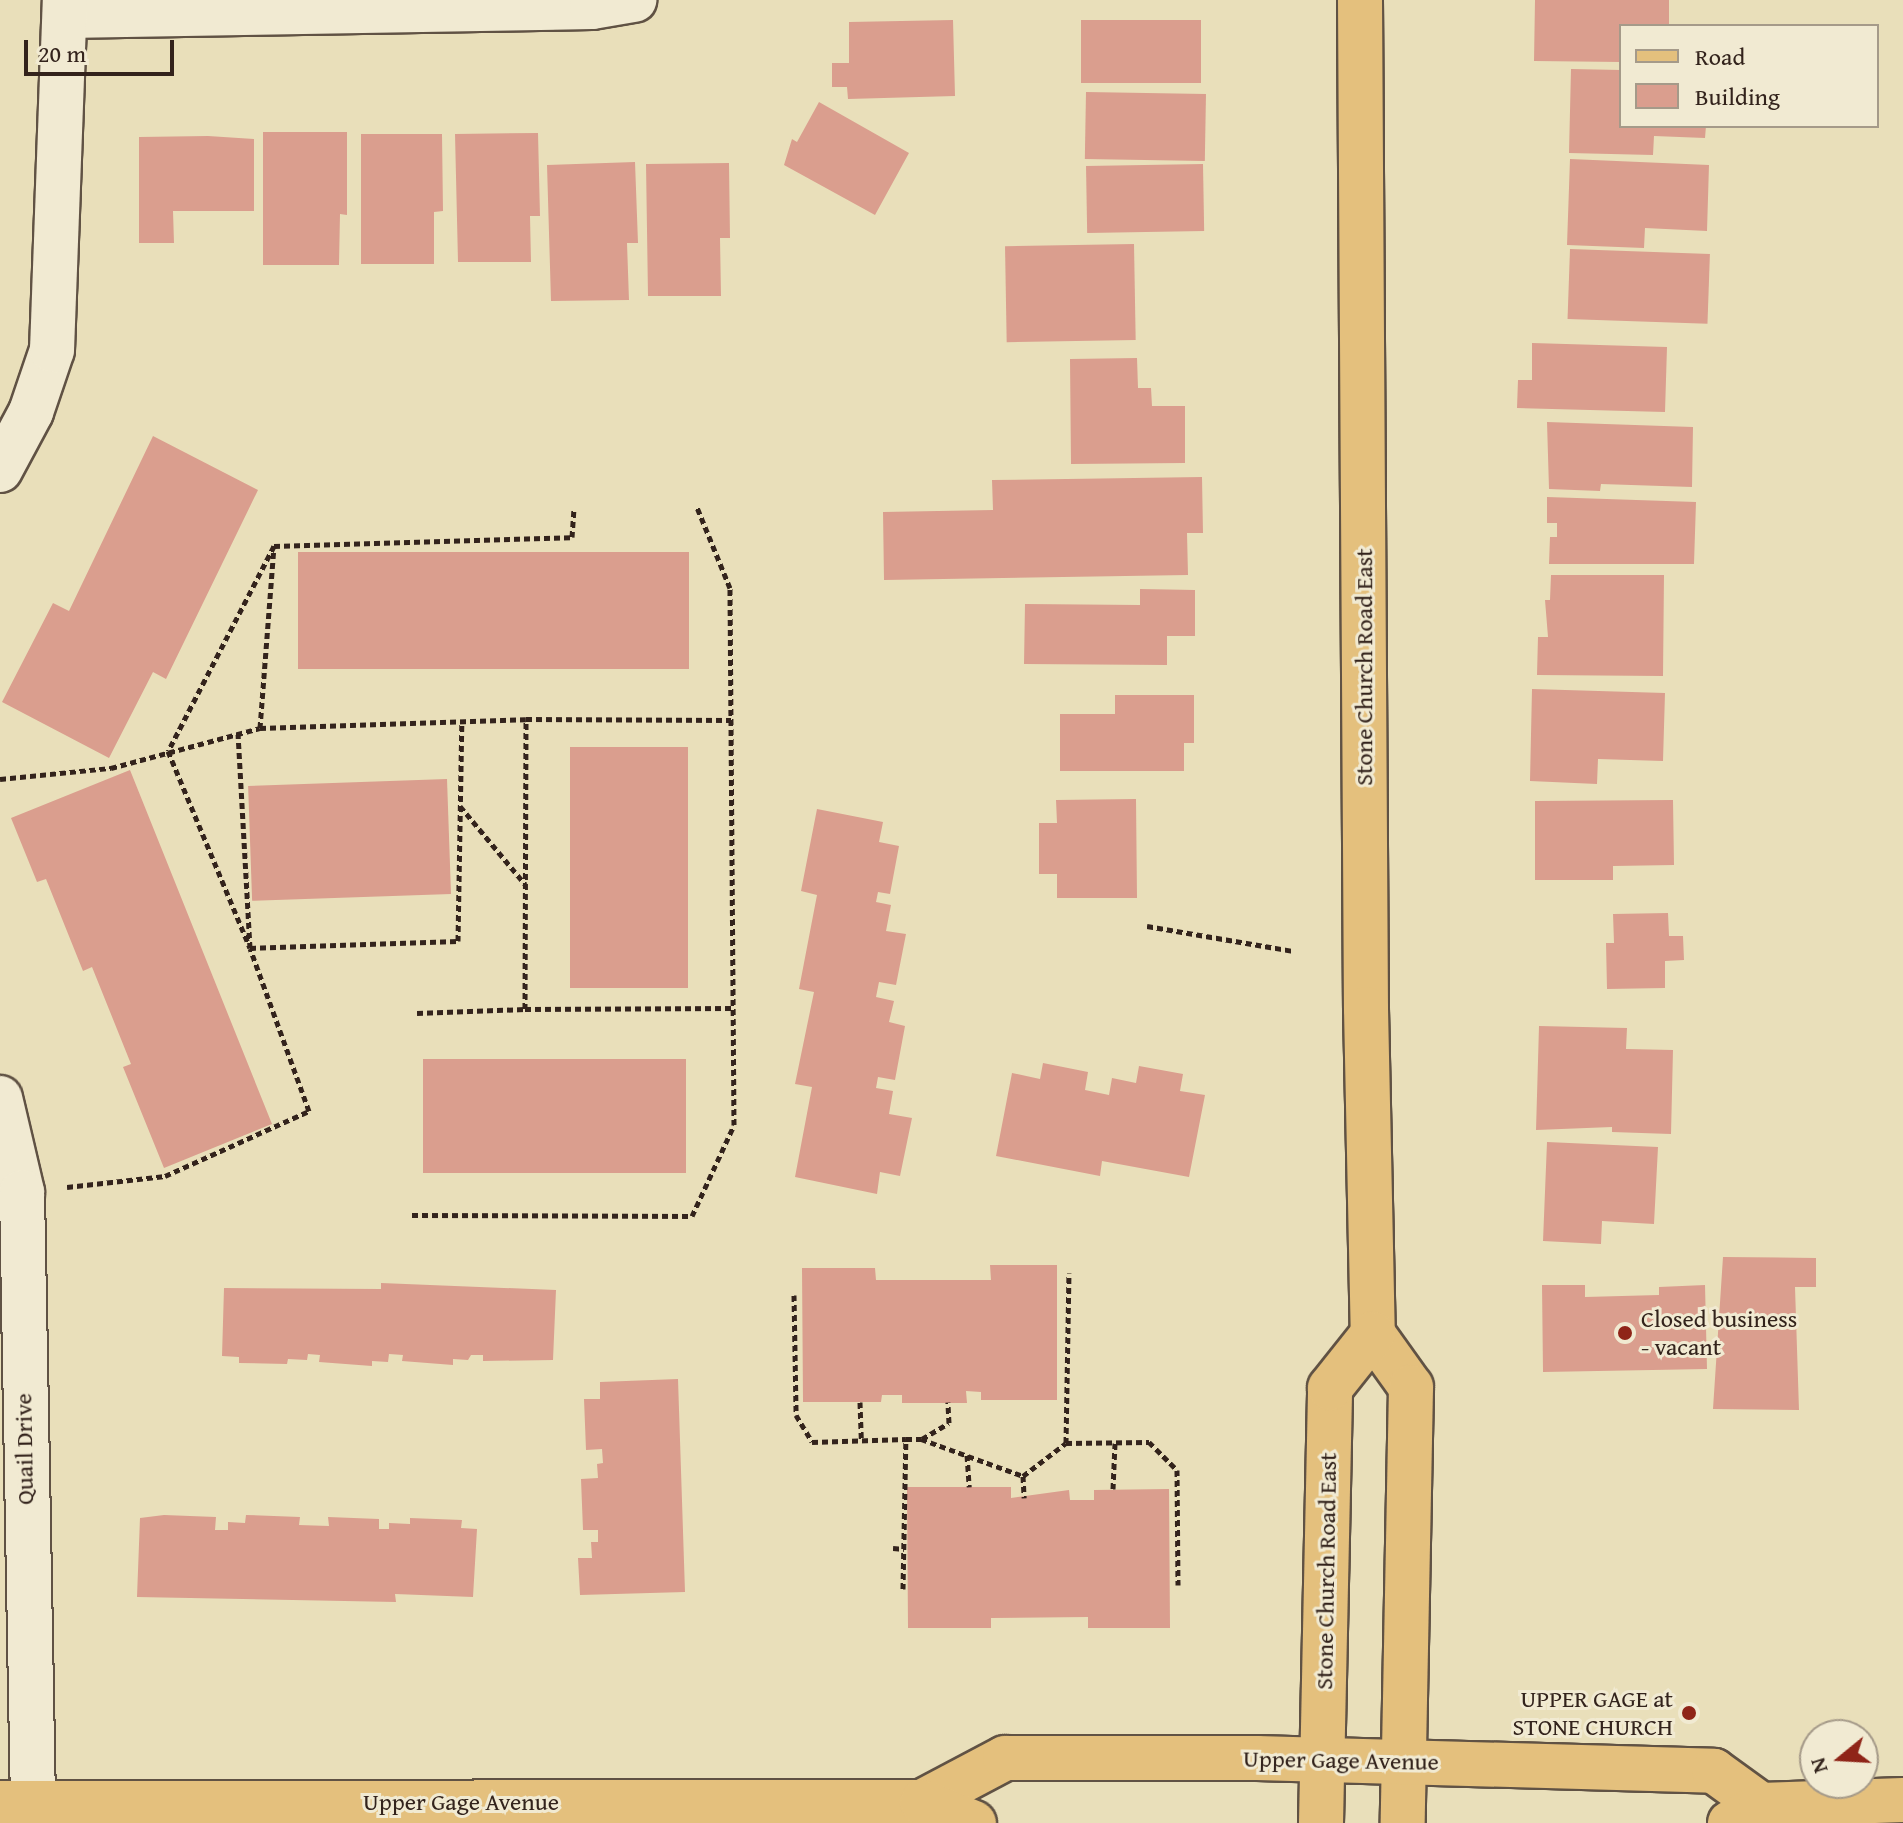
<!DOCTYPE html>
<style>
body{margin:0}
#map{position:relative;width:1903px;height:1823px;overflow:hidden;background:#e9dfba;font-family:"Gentium Book Plus",serif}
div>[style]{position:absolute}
.building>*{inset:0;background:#da9e8e;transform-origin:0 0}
.path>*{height:5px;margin-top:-2.5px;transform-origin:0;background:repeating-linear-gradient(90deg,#33231c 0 6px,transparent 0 10px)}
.roads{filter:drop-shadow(2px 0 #605244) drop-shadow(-2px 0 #605244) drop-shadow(0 2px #605244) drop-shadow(0 -2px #605244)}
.minor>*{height:44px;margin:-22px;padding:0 22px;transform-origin:22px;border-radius:22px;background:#f1ead2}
.major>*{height:44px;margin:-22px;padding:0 22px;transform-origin:22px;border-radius:22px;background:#e4c07d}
.dots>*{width:22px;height:22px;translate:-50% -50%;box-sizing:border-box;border:4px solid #f1ead2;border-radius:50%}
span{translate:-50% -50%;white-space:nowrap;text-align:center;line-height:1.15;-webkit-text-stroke:6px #f1ead2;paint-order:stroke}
.street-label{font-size:24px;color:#33231c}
.poi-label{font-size:24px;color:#33231c}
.left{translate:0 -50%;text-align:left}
.right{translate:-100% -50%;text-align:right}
.legend{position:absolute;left:1619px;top:24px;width:260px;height:104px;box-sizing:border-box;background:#f1ead2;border:2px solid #a59a89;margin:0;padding:10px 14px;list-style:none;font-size:24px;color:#33231c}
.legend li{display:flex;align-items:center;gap:16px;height:40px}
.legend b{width:40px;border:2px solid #a59a89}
.north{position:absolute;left:1799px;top:1719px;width:80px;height:80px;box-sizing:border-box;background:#f1ead2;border:2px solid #a59a89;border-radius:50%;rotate:252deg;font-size:22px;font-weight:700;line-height:32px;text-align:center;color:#33231c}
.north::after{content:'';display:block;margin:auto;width:28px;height:36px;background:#8f2418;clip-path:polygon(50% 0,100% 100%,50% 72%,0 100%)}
.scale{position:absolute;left:24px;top:40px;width:150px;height:36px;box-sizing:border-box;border:4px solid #33231c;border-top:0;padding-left:10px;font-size:24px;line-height:28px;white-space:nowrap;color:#33231c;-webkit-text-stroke:6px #f1ead2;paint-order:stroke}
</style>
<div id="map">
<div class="building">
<div style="clip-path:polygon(1535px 0,1669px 0,1669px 26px,1621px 26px,1621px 62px,1534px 61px)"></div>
<div style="clip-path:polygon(953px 20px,955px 96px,848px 99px,847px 87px,832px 87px,832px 63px,849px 63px,849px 22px)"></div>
<div style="left:1081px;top:20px;width:120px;height:63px"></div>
<div style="clip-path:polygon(1571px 69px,1621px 70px,1621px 126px,1706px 126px,1705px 138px,1654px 136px,1653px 155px,1569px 153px)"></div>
<div style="left:1086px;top:92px;width:120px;height:67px;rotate:1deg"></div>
<div style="clip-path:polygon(819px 102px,909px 153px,875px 215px,784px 165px,792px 139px,797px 142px)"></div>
<div style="clip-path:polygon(263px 132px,347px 132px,347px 215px,340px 214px,339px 265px,263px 265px)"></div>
<div style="clip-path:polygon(538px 133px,540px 216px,530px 216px,531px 262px,458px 262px,455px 134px)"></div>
<div style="clip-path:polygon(361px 134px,442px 134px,443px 211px,434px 212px,434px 264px,361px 264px)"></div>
<div style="clip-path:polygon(208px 136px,254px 139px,254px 211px,173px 211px,174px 243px,139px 243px,139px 137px)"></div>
<div style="clip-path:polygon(1570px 159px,1709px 165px,1707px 231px,1645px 228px,1644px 248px,1567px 245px)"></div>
<div style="clip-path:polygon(635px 162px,638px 243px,627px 243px,629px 300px,551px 301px,547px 165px)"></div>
<div style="clip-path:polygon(729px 163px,730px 238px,720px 238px,721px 296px,648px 296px,646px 164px)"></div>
<div style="left:1203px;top:164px;width:67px;height:117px;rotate:89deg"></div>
<div style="left:1134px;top:244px;width:96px;height:129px;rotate:89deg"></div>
<div style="left:1570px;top:249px;width:140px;height:70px;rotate:2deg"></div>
<div style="clip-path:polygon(1532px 343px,1667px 347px,1665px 412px,1517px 408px,1518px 380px,1532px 380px)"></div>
<div style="clip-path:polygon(1137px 358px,1138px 388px,1151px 388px,1152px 406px,1185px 406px,1185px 463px,1071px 464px,1070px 359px)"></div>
<div style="clip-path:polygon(1547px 422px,1693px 427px,1692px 487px,1601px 484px,1600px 491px,1549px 489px)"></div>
<div style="clip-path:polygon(153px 436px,258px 490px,166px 679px,153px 672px,109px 758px,2px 702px,53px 603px,69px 611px)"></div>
<div style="clip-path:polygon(1202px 477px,1203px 533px,1187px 533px,1188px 575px,884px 580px,883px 512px,993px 510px,992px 480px)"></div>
<div style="clip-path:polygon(1547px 497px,1696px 502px,1694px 564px,1549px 564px,1550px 537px,1557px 537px,1557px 523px,1547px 523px)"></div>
<div style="left:689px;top:552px;width:117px;height:391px;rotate:90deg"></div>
<div style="clip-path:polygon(1551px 575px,1664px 575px,1663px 676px,1537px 675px,1538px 637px,1548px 637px,1545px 600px,1550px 600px)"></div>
<div style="clip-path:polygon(1140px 589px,1195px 590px,1195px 636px,1167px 636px,1167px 665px,1024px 664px,1025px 604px,1140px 605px)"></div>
<div style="clip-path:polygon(1532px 689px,1665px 693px,1663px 761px,1598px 759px,1597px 784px,1530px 781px)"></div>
<div style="clip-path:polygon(1115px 695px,1194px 695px,1194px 743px,1184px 743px,1184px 771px,1060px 771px,1060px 714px,1115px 714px)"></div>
<div style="left:570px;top:747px;width:118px;height:241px"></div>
<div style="clip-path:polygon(130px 770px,272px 1124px,164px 1168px,123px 1067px,131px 1064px,92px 967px,83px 971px,46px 879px,37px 882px,11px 818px)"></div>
<div style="left:447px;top:779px;width:115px;height:199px;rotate:88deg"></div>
<div style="clip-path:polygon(1136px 799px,1137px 898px,1057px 898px,1057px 874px,1039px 874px,1039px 823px,1057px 823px,1056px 800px)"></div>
<div style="clip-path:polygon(1673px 800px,1674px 865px,1613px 866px,1613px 880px,1535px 880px,1535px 801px)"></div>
<div style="clip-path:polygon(817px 809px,883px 822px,879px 842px,899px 846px,890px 894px,878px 892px,876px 902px,891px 905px,886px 931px,906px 934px,896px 985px,879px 982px,876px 997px,894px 1001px,889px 1022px,905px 1026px,895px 1080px,878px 1077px,876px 1088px,893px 1091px,889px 1114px,912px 1118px,900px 1176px,880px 1172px,877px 1194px,795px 1177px,812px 1087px,795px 1084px,814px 992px,799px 989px,817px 895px,801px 891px)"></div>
<div style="clip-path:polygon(1668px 913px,1669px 936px,1683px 936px,1684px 960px,1665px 961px,1665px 988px,1607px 989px,1606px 943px,1614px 943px,1613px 914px)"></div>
<div style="clip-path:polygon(1539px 1026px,1627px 1028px,1626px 1049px,1673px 1050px,1671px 1134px,1612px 1132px,1612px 1127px,1536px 1130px)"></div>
<div style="left:423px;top:1059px;width:263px;height:114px"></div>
<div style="clip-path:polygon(1043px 1063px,1088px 1072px,1085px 1090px,1109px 1095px,1112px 1078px,1136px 1083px,1139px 1066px,1183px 1074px,1180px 1091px,1205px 1095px,1189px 1177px,1102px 1161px,1100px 1176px,996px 1156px,1012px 1073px,1040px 1079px)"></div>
<div style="clip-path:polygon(1547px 1142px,1658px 1147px,1654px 1224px,1602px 1221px,1601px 1244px,1543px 1241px)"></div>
<div style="clip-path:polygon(1723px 1257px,1816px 1258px,1816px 1287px,1795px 1287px,1799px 1410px,1713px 1409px)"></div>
<div style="clip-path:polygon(990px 1265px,1057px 1265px,1057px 1400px,981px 1400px,981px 1392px,966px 1391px,967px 1403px,902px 1403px,902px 1395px,882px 1395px,881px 1402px,803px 1402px,802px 1268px,875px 1268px,876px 1280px,991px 1280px)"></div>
<div style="clip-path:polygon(381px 1283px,556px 1290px,553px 1360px,483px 1361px,483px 1355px,471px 1355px,468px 1360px,453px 1359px,453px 1365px,402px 1361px,403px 1355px,389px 1354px,388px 1362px,372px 1361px,372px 1366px,319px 1362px,320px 1355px,308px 1354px,307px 1360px,288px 1359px,287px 1364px,239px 1363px,239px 1357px,222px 1356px,224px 1288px,381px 1289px)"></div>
<div style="clip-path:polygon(1542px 1285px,1585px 1285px,1585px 1297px,1659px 1295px,1659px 1287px,1705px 1285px,1707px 1369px,1543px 1372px)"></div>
<div style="clip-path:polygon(678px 1379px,685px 1592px,580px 1595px,578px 1558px,592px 1558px,591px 1542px,598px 1542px,598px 1530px,583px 1530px,581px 1479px,598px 1478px,597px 1464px,603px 1463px,602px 1449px,586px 1450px,584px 1399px,600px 1399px,600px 1382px)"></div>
<div style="clip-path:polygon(907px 1487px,1011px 1487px,1011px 1498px,1069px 1490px,1070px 1500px,1094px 1500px,1094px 1490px,1169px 1489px,1170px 1628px,1088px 1628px,1088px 1617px,991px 1618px,991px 1628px,908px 1628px)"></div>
<div style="clip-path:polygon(164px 1515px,216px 1517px,215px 1530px,228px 1530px,228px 1522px,245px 1523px,246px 1515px,300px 1517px,299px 1525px,329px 1526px,328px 1517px,379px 1519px,379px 1529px,389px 1529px,389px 1523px,410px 1524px,410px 1518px,462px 1520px,461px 1528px,477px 1529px,473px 1597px,395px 1594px,396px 1602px,137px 1597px,140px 1518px)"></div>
</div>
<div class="path">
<div style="left:274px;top:546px;width:231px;rotate:117.3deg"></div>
<div style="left:168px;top:751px;width:213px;rotate:67.4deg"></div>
<div style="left:250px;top:948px;width:208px;rotate:-1.9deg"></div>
<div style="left:458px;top:941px;width:220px;rotate:-89deg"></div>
<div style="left:260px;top:728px;width:183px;rotate:-85.6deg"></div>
<div style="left:274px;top:546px;width:298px;rotate:-1.7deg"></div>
<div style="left:572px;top:537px;width:28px;rotate:-86deg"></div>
<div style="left:0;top:779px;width:112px;rotate:-5.7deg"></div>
<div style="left:111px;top:768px;width:154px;rotate:-15deg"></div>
<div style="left:260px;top:728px;width:266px;rotate:-1.9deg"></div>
<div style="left:526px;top:719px;width:205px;rotate:0.3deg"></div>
<div style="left:460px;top:806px;width:102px;rotate:50.2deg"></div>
<div style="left:1147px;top:926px;width:149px;rotate:9.7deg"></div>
<div style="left:525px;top:1009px;width:208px;rotate:-0.3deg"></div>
<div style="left:417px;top:1013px;width:108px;rotate:-2.1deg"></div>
<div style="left:525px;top:1009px;width:290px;rotate:-89.8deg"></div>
<div style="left:67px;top:1187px;width:99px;rotate:-6.4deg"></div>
<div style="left:165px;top:1176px;width:158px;rotate:-24.3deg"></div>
<div style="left:309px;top:1111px;width:173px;rotate:-109.9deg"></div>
<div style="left:250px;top:948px;width:214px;rotate:-93.2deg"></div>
<div style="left:412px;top:1215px;width:280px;rotate:0.2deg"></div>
<div style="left:692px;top:1216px;width:100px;rotate:-65.2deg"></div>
<div style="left:734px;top:1125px;width:537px;rotate:-90.43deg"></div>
<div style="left:730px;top:588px;width:87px;rotate:-112.2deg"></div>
<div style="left:794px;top:1295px;width:120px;rotate:89deg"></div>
<div style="left:796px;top:1415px;width:31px;rotate:59deg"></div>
<div style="left:812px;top:1442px;width:94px;rotate:-1.8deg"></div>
<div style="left:860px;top:1402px;width:38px;rotate:88deg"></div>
<div style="left:922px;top:1439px;width:31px;rotate:-31deg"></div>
<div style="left:949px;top:1423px;width:21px;rotate:-93deg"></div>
<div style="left:1066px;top:1443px;width:83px;rotate:-0.7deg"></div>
<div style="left:1149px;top:1442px;width:40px;rotate:45deg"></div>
<div style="left:1177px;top:1470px;width:115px;rotate:89.5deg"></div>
<div style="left:967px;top:1455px;width:32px;rotate:86deg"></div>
<div style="left:1023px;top:1476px;width:22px;rotate:87deg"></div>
<div style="left:1113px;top:1489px;width:46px;rotate:-87.5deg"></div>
<div style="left:893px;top:1548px;width:11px;rotate:5deg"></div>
<div style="left:903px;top:1589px;width:150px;rotate:-88.9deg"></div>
<div style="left:906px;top:1439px;width:15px"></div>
<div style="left:921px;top:1439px;width:109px;rotate:19.9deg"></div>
<div style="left:1023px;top:1476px;width:54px;rotate:-37.5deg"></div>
<div style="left:1066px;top:1443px;width:170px;rotate:-89deg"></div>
</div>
<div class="roads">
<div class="minor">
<div style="left:66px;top:16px;width:526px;rotate:-0.98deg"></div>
<div style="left:592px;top:7px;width:43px;rotate:-9.5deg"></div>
<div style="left:0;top:470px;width:66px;rotate:-61.9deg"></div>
<div style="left:31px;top:412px;width:65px;rotate:-71.3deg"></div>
<div style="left:52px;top:350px;width:350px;rotate:-87.9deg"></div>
<div style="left:0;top:1098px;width:97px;rotate:76.8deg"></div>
<div style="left:22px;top:1192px;width:612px;rotate:88.97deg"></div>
</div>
<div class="major">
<div style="left:1360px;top:0;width:1009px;rotate:89.66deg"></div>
<div style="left:1366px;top:1009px;width:325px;rotate:88.8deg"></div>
<div style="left:1373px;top:1334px;width:65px;rotate:54.4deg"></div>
<div style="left:1411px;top:1387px;width:436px;rotate:91.1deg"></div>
<div style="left:922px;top:1802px;width:94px;rotate:-27.9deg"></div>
<div style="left:1005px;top:1758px;width:252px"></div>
<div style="left:1257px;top:1758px;width:457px;rotate:1.6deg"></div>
<div style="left:1714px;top:1771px;width:58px;rotate:35.9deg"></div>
<div style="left:0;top:1803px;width:922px;rotate:-0.06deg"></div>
<div style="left:922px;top:1802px;width:56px;rotate:22deg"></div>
<div style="left:1321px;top:1823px;width:435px;rotate:-88.8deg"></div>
<div style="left:1330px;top:1388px;width:69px;rotate:-51.5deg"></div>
<div style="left:1730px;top:1823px;width:36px;rotate:-30deg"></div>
<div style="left:1761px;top:1805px;width:142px;rotate:-2deg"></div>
</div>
</div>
<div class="dots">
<div style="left:1625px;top:1333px;background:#8f2418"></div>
<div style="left:1689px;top:1713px;background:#8f2418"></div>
</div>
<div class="street-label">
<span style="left:1364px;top:667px;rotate:-90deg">Stone Church Road East</span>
<span style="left:24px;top:1449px;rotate:-91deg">Quail Drive</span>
<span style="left:1326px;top:1571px;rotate:-89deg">Stone Church Road East</span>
<span style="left:1341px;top:1760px;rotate:1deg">Upper Gage Avenue</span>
<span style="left:461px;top:1802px">Upper Gage Avenue</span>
</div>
<div class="poi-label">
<span class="left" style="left:1641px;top:1333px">Closed business<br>- vacant</span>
<span class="right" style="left:1673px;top:1713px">UPPER GAGE at<br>STONE CHURCH</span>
</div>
<ul class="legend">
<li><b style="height:10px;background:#e4c07d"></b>Road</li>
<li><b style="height:22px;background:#da9e8e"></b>Building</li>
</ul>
<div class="north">N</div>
<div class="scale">20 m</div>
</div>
